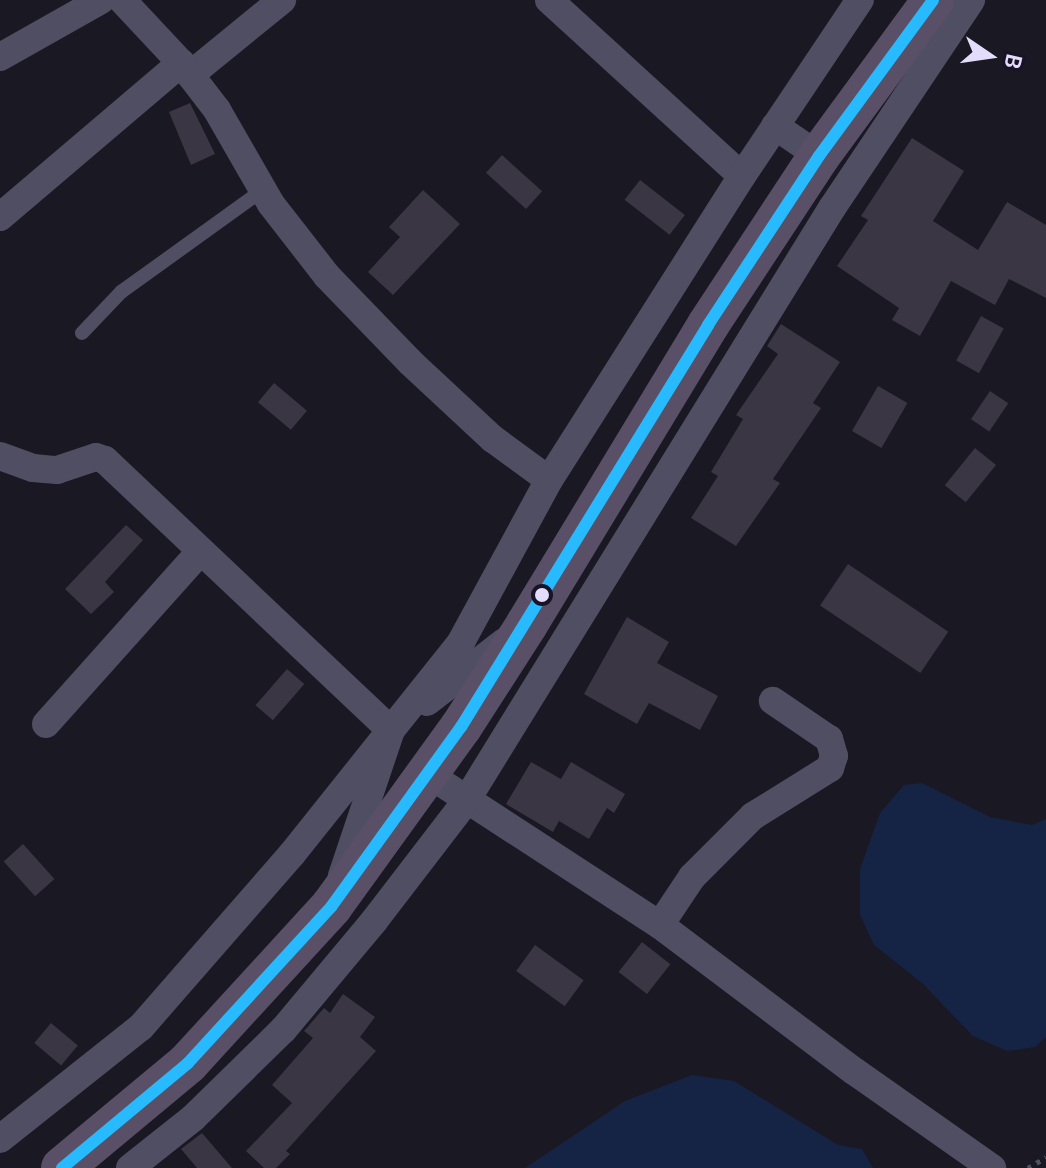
<!DOCTYPE html>
<style>
body{margin:0}
#map{position:relative;width:1046px;height:1168px;overflow:hidden;background:#1a1822;font-family:Lato,sans-serif}
div>[style]{position:absolute}
.water>*{inset:0;background:#152445}
.building>*{inset:0;background:#3a3643;transform-origin:0 0}
.path>*{height:5px;margin-top:-2.5px;transform-origin:0;background:repeating-linear-gradient(90deg,#4b5462 0 4px,transparent 0 10px)}
.service>*{height:14px;margin:-7px;padding:0 7px;transform-origin:7px;border-radius:7px;background:#504e62}
.minor>*{height:28px;margin:-14px;padding:0 14px;transform-origin:14px;border-radius:14px;background:#504e62}
.primary>*{height:42px;margin:-21px;padding:0 21px;transform-origin:21px;border-radius:21px;background:#594f66}
.bus-1>*{height:12px;margin:-6px;padding:0 6px;transform-origin:6px;border-radius:6px;background:#27baff}
.dots>*{width:22px;height:22px;translate:-50% -50%;box-sizing:border-box;border:4px solid #181327;border-radius:50%}
span{translate:-50% -50%;white-space:nowrap;text-align:center;line-height:1.15;-webkit-text-stroke:6px #181327;paint-order:stroke}
.north{position:absolute;left:950px;top:16px;width:80px;height:80px;-webkit-text-stroke:6px #181327;paint-order:stroke;rotate:103deg;font-size:22px;font-weight:700;line-height:32px;text-align:center;color:#e3ddfb}
.north::after{content:'';display:block;margin:auto;width:28px;height:36px;background:#e3ddfb;clip-path:polygon(50% 0,100% 100%,50% 72%,0 100%)}
</style>
<div id="map">
<div class="water">
<div style="clip-path:polygon(922px 783px,990px 817px,1032px 825px,1046px 819px,1046px 1037px,1035px 1047px,1007px 1051px,973px 1036px,922px 983px,874px 945px,860px 915px,860px 869px,880px 813px,904px 785px)"></div>
<div style="clip-path:polygon(692px 1075px,734px 1081px,838px 1145px,862px 1149px,873px 1168px,525px 1168px,625px 1101px)"></div>
</div>
<div class="building">
<div style="clip-path:polygon(190px 103px,215px 154px,191px 165px,169px 112px)"></div>
<div style="clip-path:polygon(912px 138px,964px 171px,933px 221px,978px 250px,1007px 202px,1046px 225px,1046px 298px,1009px 279px,995px 305px,951px 281px,920px 336px,892px 320px,899px 308px,837px 266px,868px 220px,861px 216px)"></div>
<div style="left:502px;top:155px;width:54px;height:24px;rotate:42deg"></div>
<div style="left:640px;top:180px;width:57px;height:25px;rotate:38deg"></div>
<div style="clip-path:polygon(423px 190px,460px 224px,393px 295px,368px 272px,400px 237px,389px 227px)"></div>
<div style="left:981px;top:316px;width:26px;height:51px;rotate:29deg"></div>
<div style="clip-path:polygon(781px 324px,840px 362px,813px 403px,821px 408px,773px 479px,780px 483px,736px 546px,691px 518px,718px 476px,711px 472px,743px 419px,736px 415px,778px 354px,767px 346px)"></div>
<div style="left:274px;top:383px;width:43px;height:25px;rotate:40deg"></div>
<div style="left:878px;top:386px;width:34px;height:52px;rotate:30deg"></div>
<div style="left:990px;top:391px;width:22px;height:34px;rotate:34deg"></div>
<div style="left:975px;top:448px;width:27px;height:48px;rotate:39deg"></div>
<div style="clip-path:polygon(126px 525px,143px 540px,105px 582px,114px 592px,91px 614px,65px 589px)"></div>
<div style="left:848px;top:564px;width:121px;height:50px;rotate:34deg"></div>
<div style="clip-path:polygon(627px 617px,669px 642px,657px 663px,718px 696px,700px 730px,649px 703px,637px 724px,584px 694px)"></div>
<div style="left:287px;top:669px;width:23px;height:48px;rotate:41deg"></div>
<div style="clip-path:polygon(531px 762px,561px 779px,571px 762px,625px 794px,614px 813px,607px 808px,589px 839px,559px 821px,553px 832px,506px 804px)"></div>
<div style="left:23px;top:844px;width:47px;height:26px;rotate:48deg"></div>
<div style="left:642px;top:942px;width:36px;height:38px;rotate:38deg"></div>
<div style="left:535px;top:945px;width:60px;height:32px;rotate:36deg"></div>
<div style="clip-path:polygon(343px 994px,375px 1017px,360px 1037px,376px 1051px,286px 1151px,290px 1154px,276px 1168px,264px 1168px,246px 1151px,292px 1103px,272px 1085px,313px 1038px,304px 1031px,324px 1008px,330px 1013px)"></div>
<div style="left:51px;top:1023px;width:35px;height:26px;rotate:40deg"></div>
<div style="clip-path:polygon(202px 1133px,232px 1168px,197px 1168px,181px 1149px)"></div>
</div>
<div class="path">
<div style="left:1028px;top:1168px;width:21px;rotate:-31deg"></div>
</div>
<div class="service">
<div style="left:82px;top:333px;width:57px;rotate:-46.4deg"></div>
<div style="left:121px;top:292px;width:175px;rotate:-35.7deg"></div>
</div>
<div class="minor">
<div style="left:122px;top:0;width:86px;rotate:46.9deg"></div>
<div style="left:181px;top:63px;width:59px;rotate:52.5deg"></div>
<div style="left:217px;top:110px;width:108px;rotate:60.1deg"></div>
<div style="left:271px;top:204px;width:91px;rotate:52.1deg"></div>
<div style="left:327px;top:276px;width:120px;rotate:46deg"></div>
<div style="left:410px;top:362px;width:113px;rotate:42.9deg"></div>
<div style="left:493px;top:439px;width:69px;rotate:36.2deg"></div>
<div style="left:549px;top:0;width:261px;rotate:42.4deg"></div>
<div style="left:0;top:57px;width:116px;rotate:-29.4deg"></div>
<div style="left:190px;top:75px;width:119px;rotate:-39.2deg"></div>
<div style="left:775px;top:126px;width:53px;rotate:34.3deg"></div>
<div style="left:0;top:217px;width:238px;rotate:-40.4deg"></div>
<div style="left:0;top:456px;width:35px;rotate:20deg"></div>
<div style="left:33px;top:468px;width:24px;rotate:5deg"></div>
<div style="left:57px;top:470px;width:41px;rotate:-18.4deg"></div>
<div style="left:96px;top:457px;width:9px;rotate:18deg"></div>
<div style="left:105px;top:460px;width:393px;rotate:43.4deg"></div>
<div style="left:391px;top:730px;width:154px;rotate:108.6deg"></div>
<div style="left:427px;top:702px;width:98px;rotate:-37.9deg"></div>
<div style="left:46px;top:724px;width:231px;rotate:-48.2deg"></div>
<div style="left:428px;top:774px;width:277px;rotate:33.1deg"></div>
<div style="left:660px;top:925px;width:243px;rotate:37deg"></div>
<div style="left:854px;top:1071px;width:169px;rotate:35.1deg"></div>
<div style="left:660px;top:925px;width:58px;rotate:-56.3deg"></div>
<div style="left:692px;top:877px;width:86px;rotate:-45deg"></div>
<div style="left:753px;top:816px;width:91px;rotate:-31.9deg"></div>
<div style="left:830px;top:768px;width:13px;rotate:-72deg"></div>
<div style="left:834px;top:756px;width:18px;rotate:-106deg"></div>
<div style="left:829px;top:739px;width:68px;rotate:-145.8deg"></div>
<div style="left:0;top:1139px;width:180px;rotate:-38.5deg"></div>
<div style="left:141px;top:1027px;width:230px;rotate:-48.9deg"></div>
<div style="left:292px;top:854px;width:271px;rotate:-51.4deg"></div>
<div style="left:461px;top:642px;width:184px;rotate:-61.5deg"></div>
<div style="left:549px;top:480px;width:360px;rotate:-57.6deg"></div>
<div style="left:742px;top:176px;width:212px;rotate:-56.2deg"></div>
<div style="left:130px;top:1168px;width:80px;rotate:-38.4deg"></div>
<div style="left:193px;top:1118px;width:126px;rotate:-44.4deg"></div>
<div style="left:283px;top:1030px;width:142px;rotate:-50.1deg"></div>
<div style="left:374px;top:921px;width:151px;rotate:-52.5deg"></div>
<div style="left:466px;top:801px;width:697px;rotate:-58.32deg"></div>
<div style="left:832px;top:208px;width:250px;rotate:-56.2deg"></div>
</div>
<div class="primary">
<div style="left:62px;top:1168px;width:164px;rotate:-39.8deg"></div>
<div style="left:188px;top:1063px;width:212px;rotate:-47.5deg"></div>
<div style="left:331px;top:907px;width:222px;rotate:-54.2deg"></div>
<div style="left:461px;top:727px;width:122px;rotate:-57.3deg"></div>
<div style="left:527px;top:624px;width:350px;rotate:-58.8deg"></div>
<div style="left:708px;top:325px;width:202px;rotate:-56.7deg"></div>
<div style="left:819px;top:156px;width:193px;rotate:-53.8deg"></div>
</div>
<div class="bus-1">
<div style="left:62px;top:1168px;width:164px;rotate:-39.8deg"></div>
<div style="left:188px;top:1063px;width:212px;rotate:-47.5deg"></div>
<div style="left:331px;top:907px;width:222px;rotate:-54.2deg"></div>
<div style="left:461px;top:727px;width:472px;rotate:-58.4deg"></div>
<div style="left:708px;top:325px;width:202px;rotate:-56.7deg"></div>
<div style="left:819px;top:156px;width:193px;rotate:-53.8deg"></div>
</div>
<div class="dots">
<div style="left:542px;top:595px;background:#e3ddfb"></div>
</div>
<div class="north">B</div>
</div>
